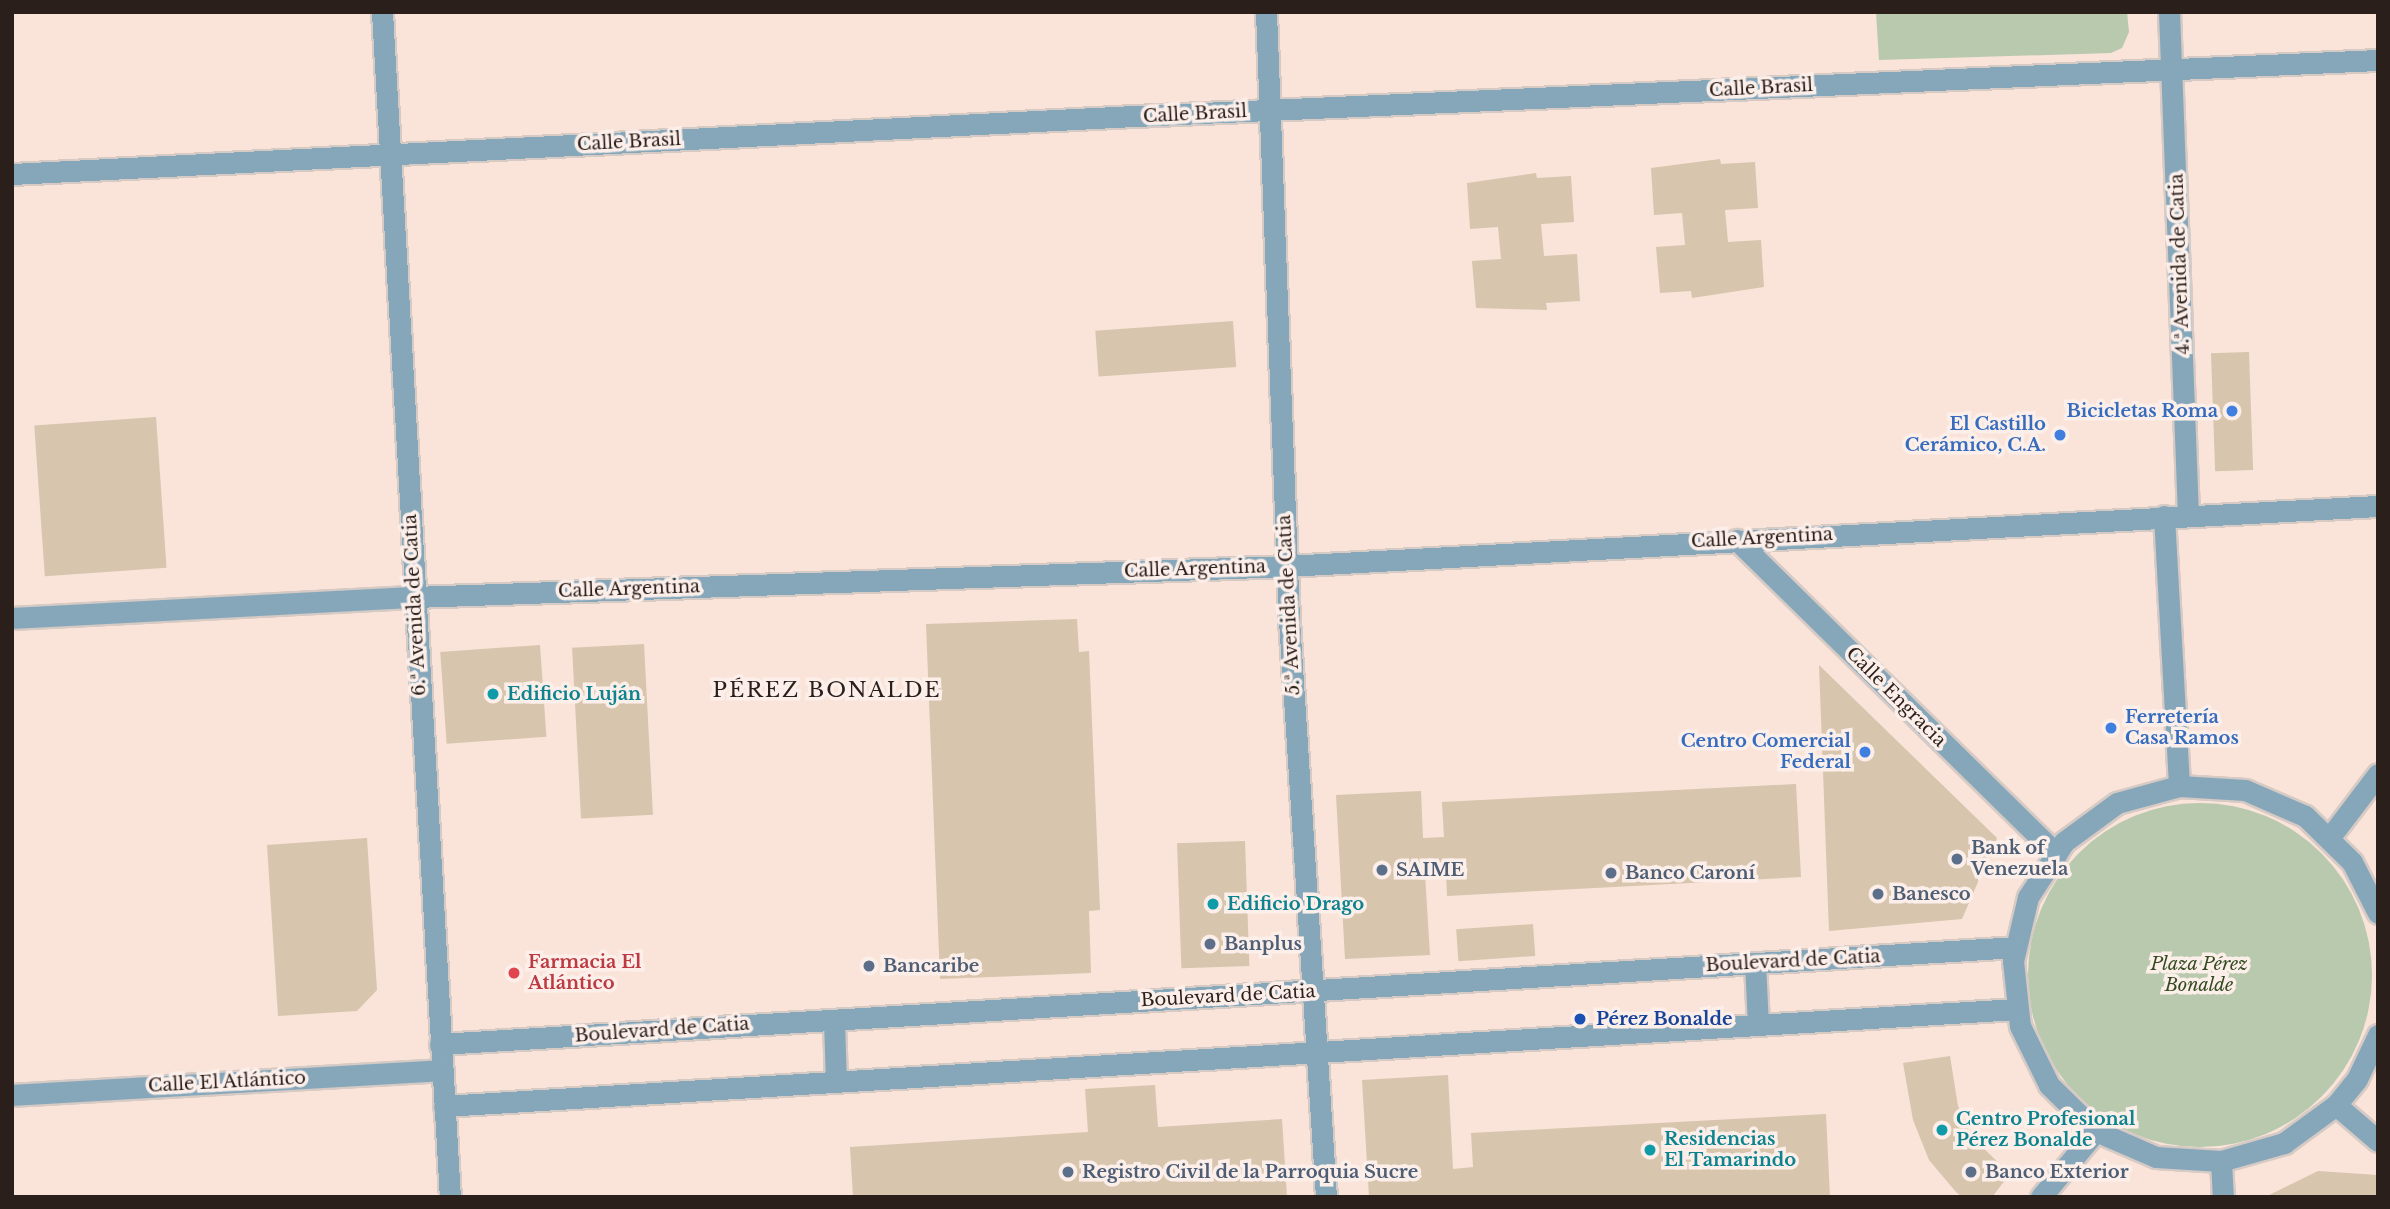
<!DOCTYPE html>
<meta charset="utf-8">
<style>
body{margin:0}
#map{position:relative;width:2390px;height:1209px;overflow:hidden;background:#fcefea;font-family:"Libre Baskerville",serif}
div>[style]{position:absolute}
.commercial>*{inset:0;background:#fae3d8;transform-origin:0 0}
.green>*{inset:0;background:#b8c9ae}
.round{border-radius:50%}
.building>*{inset:0;background:#d7c5ad;transform-origin:0 0}
.roads{filter:drop-shadow(2px 0 #d6cac5) drop-shadow(-2px 0 #d6cac5) drop-shadow(0 2px #d6cac5) drop-shadow(0 -2px #d6cac5)}
.street>*{height:21px;margin:-10.5px;padding:0 10.5px;transform-origin:10.5px;border-radius:10.5px;background:#86a7ba}
.dots>*{width:19px;height:19px;translate:-50% -50%;box-sizing:border-box;border:4px solid #fcefea;border-radius:50%}
span{translate:-50% -50%;white-space:nowrap;text-align:center;line-height:1.15;-webkit-text-stroke:7px #fcefea;paint-order:stroke}
.street-label{font-size:18px;color:#2a1f1b}
.shop-label{font-size:18px;color:#366cbe;font-weight:700}
.right{translate:-100% -50%;text-align:right}
.left{translate:0 -50%;text-align:left}
.culture-label{font-size:18px;color:#0d838f;font-weight:700}
.service-label{font-size:18px;color:#4e5e75;font-weight:700}
.health-label{font-size:18px;color:#be3a42;font-weight:700}
.park-label{font-size:18px;color:#344b21;font-style:italic}
.transit-label{font-size:18px;color:#164399;font-weight:700}
.quarter-label{font-size:21px;color:#2a1f1b;letter-spacing:2px}
.frame{position:absolute;inset:0;border:14px solid #2a1f1b;pointer-events:none}
</style>
<div id="map">
<div class="commercial">
<div style="left:12px;top:12px;width:2366px;height:1185px"></div>
</div>
<div class="green">
<div style="clip-path:polygon(1876px 12px,2127px 12px,2129px 32px,2122px 48px,2111px 53px,1879px 60px)"></div>
<div class="round" style="left:2028px;top:803px;width:344px;height:344px"></div>
</div>
<div class="building">
<div style="clip-path:polygon(1720px 159px,1721px 164px,1755px 162px,1758px 208px,1725px 210px,1728px 242px,1761px 240px,1764px 287px,1692px 298px,1691px 291px,1660px 293px,1656px 247px,1685px 245px,1682px 213px,1654px 215px,1651px 168px)"></div>
<div style="clip-path:polygon(1536px 173px,1537px 178px,1571px 176px,1574px 222px,1541px 224px,1544px 256px,1577px 254px,1580px 301px,1546px 303px,1547px 310px,1476px 308px,1472px 261px,1501px 259px,1498px 227px,1470px 229px,1467px 183px)"></div>
<div style="left:1233px;top:321px;width:46px;height:138px;rotate:86deg"></div>
<div style="left:2249px;top:352px;width:118px;height:38px;rotate:88deg"></div>
<div style="left:156px;top:417px;width:151px;height:122px;rotate:86deg"></div>
<div style="clip-path:polygon(1077px 619px,1079px 652px,1089px 651px,1100px 910px,1089px 911px,1091px 973px,940px 979px,926px 624px)"></div>
<div style="left:644px;top:644px;width:171px;height:72px;rotate:87deg"></div>
<div style="left:540px;top:645px;width:92px;height:100px;rotate:86deg"></div>
<div style="clip-path:polygon(1819px 665px,1997px 838px,1962px 919px,1829px 931px)"></div>
<div style="clip-path:polygon(1796px 784px,1801px 877px,1447px 896px,1446px 872px,1425px 874px,1430px 955px,1345px 959px,1336px 795px,1421px 791px,1423px 838px,1444px 837px,1442px 802px)"></div>
<div style="clip-path:polygon(367px 838px,377px 990px,357px 1011px,278px 1016px,267px 845px)"></div>
<div style="left:1245px;top:841px;width:125px;height:68px;rotate:88deg"></div>
<div style="left:1533px;top:924px;width:32px;height:77px;rotate:86deg"></div>
<div style="clip-path:polygon(1950px 1056px,1958px 1106px,1971px 1136px,2010px 1174px,1992px 1197px,1962px 1197px,1956px 1192px,1929px 1160px,1913px 1120px,1903px 1063px)"></div>
<div style="clip-path:polygon(1448px 1075px,1453px 1169px,1473px 1167px,1471px 1133px,1826px 1114px,1830px 1197px,1369px 1197px,1362px 1080px)"></div>
<div style="clip-path:polygon(1155px 1085px,1158px 1127px,1282px 1119px,1287px 1197px,853px 1197px,850px 1147px,1088px 1132px,1085px 1089px)"></div>
<div style="clip-path:polygon(2318px 1171px,2378px 1175px,2378px 1197px,2265px 1197px)"></div>
</div>
<div class="roads">
<div class="street">
<div style="left:382px;top:12px;width:1187px;rotate:86.72deg"></div>
<div style="left:1266px;top:12px;width:608px;rotate:87.83deg"></div>
<div style="left:1289px;top:620px;width:578px;rotate:86.33deg"></div>
<div style="left:2169px;top:12px;width:503px;rotate:87.84deg"></div>
<div style="left:12px;top:174px;width:1102px;rotate:-2.96deg"></div>
<div style="left:1113px;top:117px;width:1266px;rotate:-2.58deg"></div>
<div style="left:2164px;top:516px;width:270px;rotate:86.8deg"></div>
<div style="left:1737px;top:540px;width:448px;rotate:44.5deg"></div>
<div style="left:12px;top:618px;width:403px;rotate:-3deg"></div>
<div style="left:414px;top:597px;width:874px;rotate:-2.03deg"></div>
<div style="left:1287px;top:566px;width:1093px;rotate:-3.15deg"></div>
<div style="left:2330px;top:837px;width:79px;rotate:-52.7deg"></div>
<div style="left:2378px;top:913px;width:57px;rotate:-117deg"></div>
<div style="left:2352px;top:862px;width:66px;rotate:-135.6deg"></div>
<div style="left:2305px;top:816px;width:65px;rotate:-156.6deg"></div>
<div style="left:2245px;top:790px;width:66px;rotate:-176.5deg"></div>
<div style="left:2179px;top:786px;width:64px;rotate:164.7deg"></div>
<div style="left:2117px;top:803px;width:66px;rotate:143.7deg"></div>
<div style="left:2064px;top:842px;width:66px;rotate:123.2deg"></div>
<div style="left:2028px;top:897px;width:66px;rotate:103.2deg"></div>
<div style="left:2013px;top:961px;width:65px;rotate:83.9deg"></div>
<div style="left:2020px;top:1026px;width:66px;rotate:63.8deg"></div>
<div style="left:2049px;top:1085px;width:66px;rotate:44.4deg"></div>
<div style="left:2096px;top:1131px;width:65px;rotate:23.4deg"></div>
<div style="left:2156px;top:1157px;width:65px;rotate:3.5deg"></div>
<div style="left:2221px;top:1161px;width:66px;rotate:-15.9deg"></div>
<div style="left:2284px;top:1143px;width:64px;rotate:-36.2deg"></div>
<div style="left:2336px;top:1105px;width:33px;rotate:-51deg"></div>
<div style="left:2357px;top:1079px;width:49px;rotate:-64.5deg"></div>
<div style="left:1755px;top:963px;width:62px;rotate:87.2deg"></div>
<div style="left:834px;top:1020px;width:62px;rotate:88.2deg"></div>
<div style="left:440px;top:1044px;width:1578px;rotate:-3.52deg"></div>
<div style="left:12px;top:1095px;width:431px;rotate:-3.3deg"></div>
<div style="left:2336px;top:1105px;width:55px;rotate:40.6deg"></div>
<div style="left:444px;top:1106px;width:1575px;rotate:-3.53deg"></div>
<div style="left:2221px;top:1161px;width:36px;rotate:87deg"></div>
<div style="left:2041px;top:1197px;width:86px;rotate:-50.2deg"></div>
</div>
</div>
<div class="dots">
<div style="left:2232px;top:411px;background:#3f7fe0"></div>
<div style="left:2060px;top:435px;background:#3f7fe0"></div>
<div style="left:493px;top:694px;background:#0f9aa8"></div>
<div style="left:2111px;top:728px;background:#3f7fe0"></div>
<div style="left:1865px;top:752px;background:#3f7fe0"></div>
<div style="left:1957px;top:859px;background:#5c6f8a"></div>
<div style="left:1382px;top:870px;background:#5c6f8a"></div>
<div style="left:1611px;top:873px;background:#5c6f8a"></div>
<div style="left:1878px;top:894px;background:#5c6f8a"></div>
<div style="left:1213px;top:904px;background:#0f9aa8"></div>
<div style="left:1210px;top:944px;background:#5c6f8a"></div>
<div style="left:869px;top:966px;background:#5c6f8a"></div>
<div style="left:514px;top:973px;background:#e0444e"></div>
<div style="left:1580px;top:1019px;background:#1a4fb4"></div>
<div style="left:1942px;top:1130px;background:#0f9aa8"></div>
<div style="left:1650px;top:1150px;background:#0f9aa8"></div>
<div style="left:1068px;top:1172px;background:#5c6f8a"></div>
<div style="left:1971px;top:1172px;background:#5c6f8a"></div>
</div>
<div class="street-label">
<span style="left:1761px;top:88px;rotate:-3deg">Calle Brasil</span>
<span style="left:1195px;top:114px;rotate:-3deg">Calle Brasil</span>
<span style="left:629px;top:142px;rotate:-3deg">Calle Brasil</span>
<span style="left:2180px;top:264px;rotate:-92deg">4.ª Avenida de Catia</span>
<span style="left:1762px;top:538px;rotate:-3deg">Calle Argentina</span>
<span style="left:1195px;top:569px;rotate:-2deg">Calle Argentina</span>
<span style="left:629px;top:589px;rotate:-2deg">Calle Argentina</span>
<span style="left:415px;top:605px;rotate:-93deg">6.ª Avenida de Catia</span>
<span style="left:1289px;top:605px;rotate:-93deg">5.ª Avenida de Catia</span>
<span style="left:1896px;top:697px;rotate:45deg">Calle Engracia</span>
<span style="left:1793px;top:961px;rotate:-3deg">Boulevard de Catia</span>
<span style="left:1228px;top:996px;rotate:-3deg">Boulevard de Catia</span>
<span style="left:662px;top:1030px;rotate:-4deg">Boulevard de Catia</span>
<span style="left:227px;top:1082px;rotate:-3deg">Calle El Atlántico</span>
</div>
<div class="shop-label">
<span class="right" style="left:2218px;top:411px">Bicicletas Roma</span>
<span class="right" style="left:2046px;top:435px">El Castillo<br>Cerámico, C.A.</span>
<span class="left" style="left:2125px;top:728px">Ferretería<br>Casa Ramos</span>
<span class="right" style="left:1851px;top:752px">Centro Comercial<br>Federal</span>
</div>
<div class="culture-label">
<span class="left" style="left:507px;top:694px">Edificio Luján</span>
<span class="left" style="left:1227px;top:904px">Edificio Drago</span>
<span class="left" style="left:1956px;top:1130px">Centro Profesional<br>Pérez Bonalde</span>
<span class="left" style="left:1664px;top:1150px">Residencias<br>El Tamarindo</span>
</div>
<div class="service-label">
<span class="left" style="left:1971px;top:859px">Bank of<br>Venezuela</span>
<span class="left" style="left:1396px;top:870px">SAIME</span>
<span class="left" style="left:1625px;top:873px">Banco Caroní</span>
<span class="left" style="left:1892px;top:894px">Banesco</span>
<span class="left" style="left:1224px;top:944px">Banplus</span>
<span class="left" style="left:883px;top:966px">Bancaribe</span>
<span class="left" style="left:1082px;top:1172px">Registro Civil de la Parroquia Sucre</span>
<span class="left" style="left:1985px;top:1172px">Banco Exterior</span>
</div>
<div class="health-label">
<span class="left" style="left:528px;top:973px">Farmacia El<br>Atlántico</span>
</div>
<div class="park-label">
<span style="left:2199px;top:975px">Plaza Pérez<br>Bonalde</span>
</div>
<div class="transit-label">
<span class="left" style="left:1596px;top:1019px">Pérez Bonalde</span>
</div>
<div class="quarter-label">
<span style="left:827px;top:690px">PÉREZ BONALDE</span>
</div>
<div class="frame"></div>
</div>
